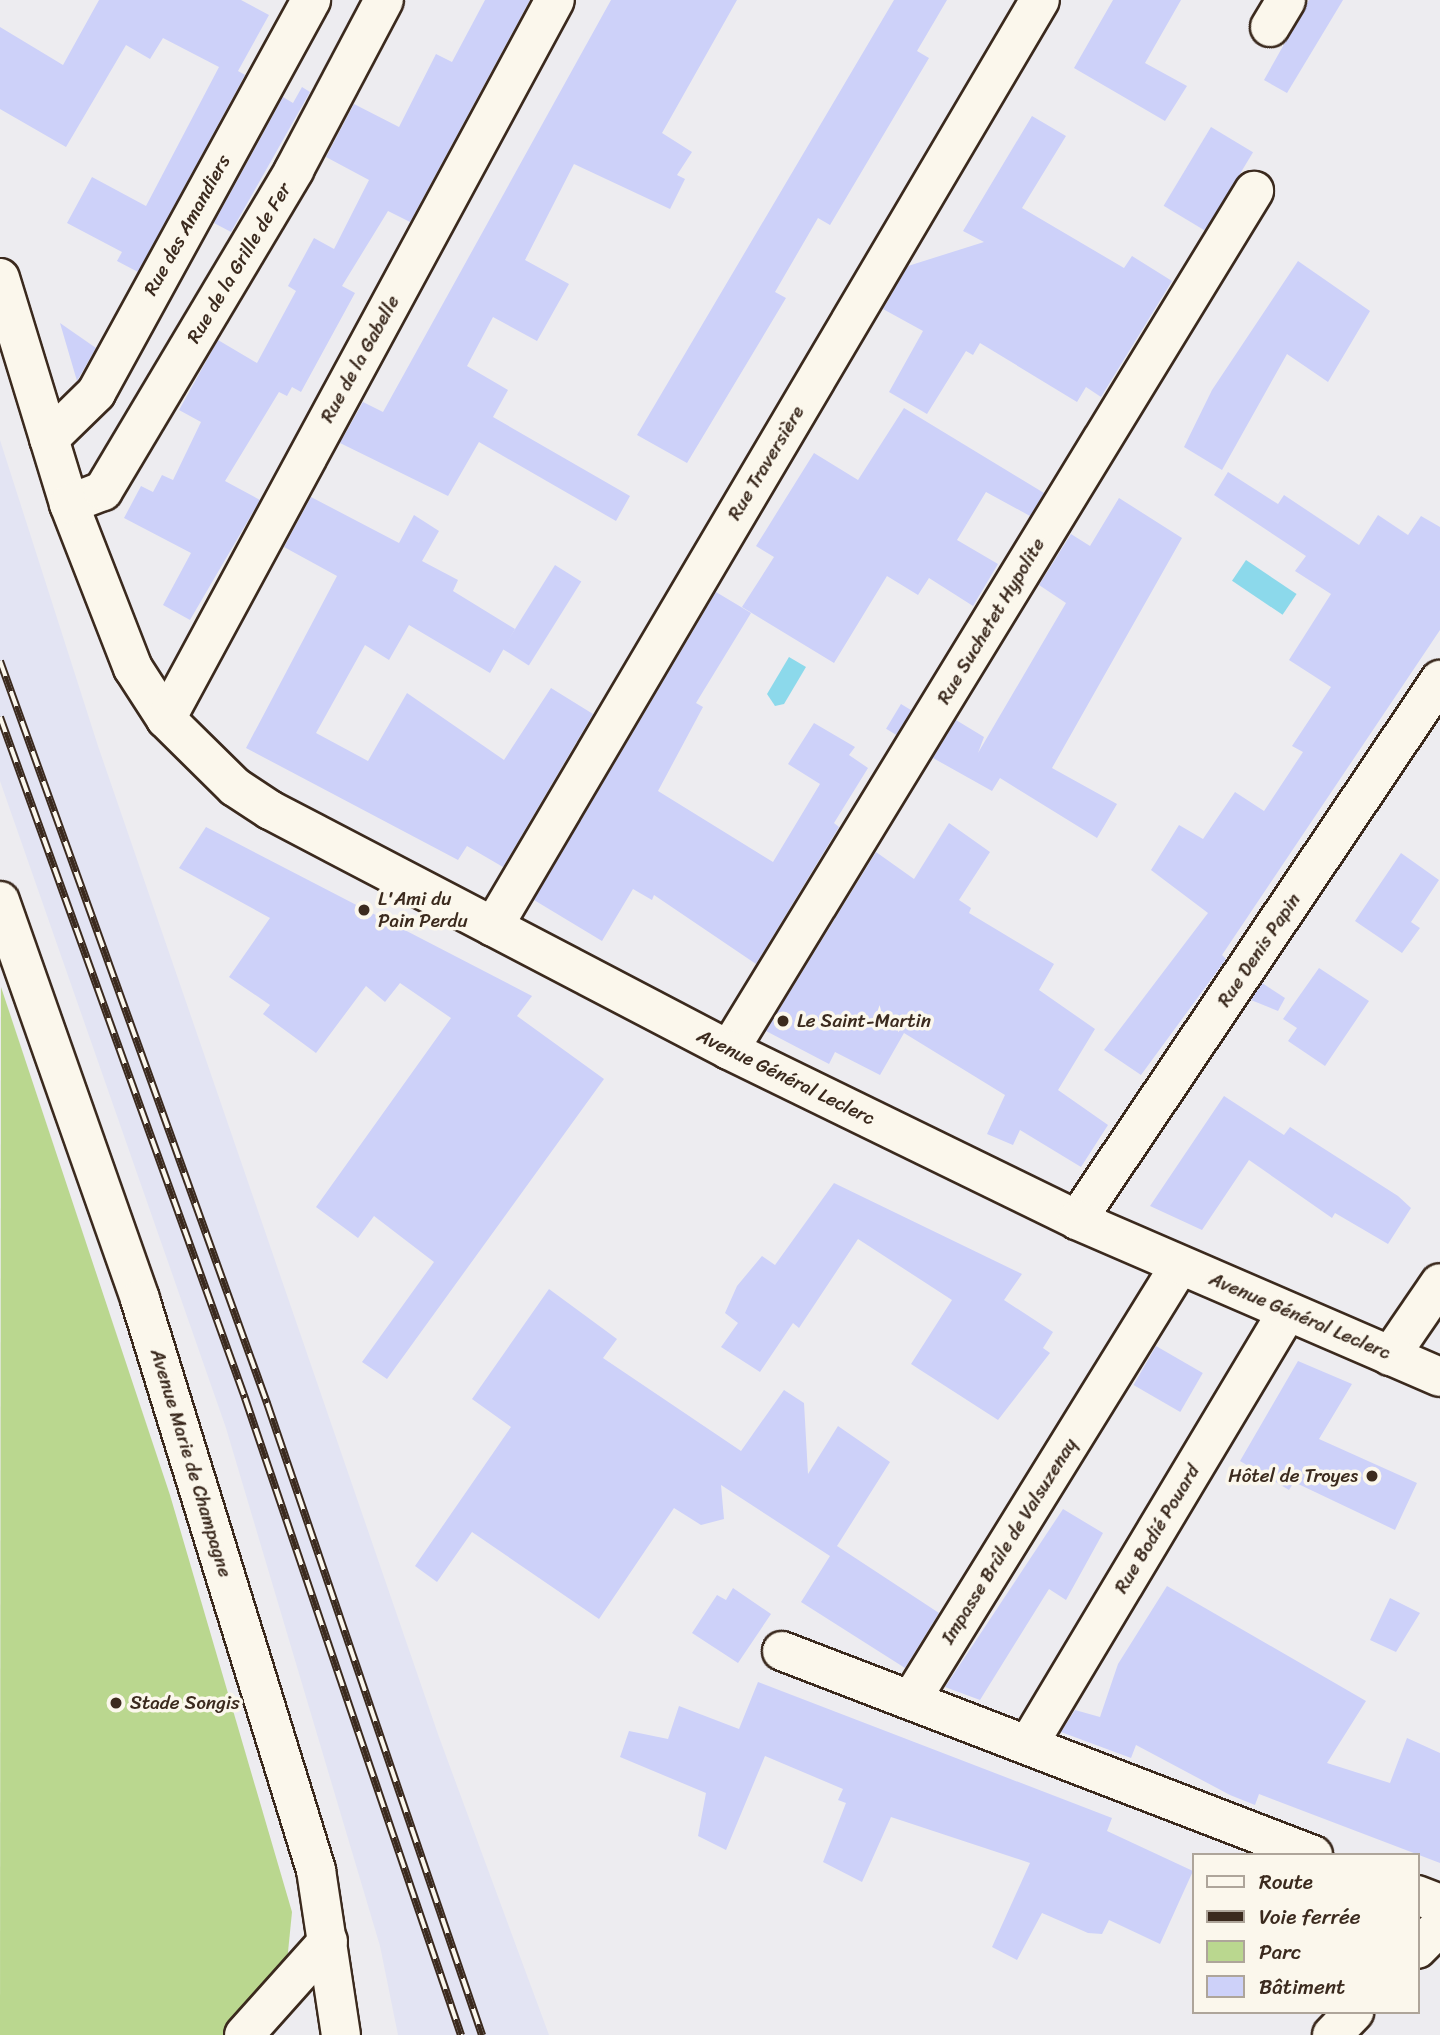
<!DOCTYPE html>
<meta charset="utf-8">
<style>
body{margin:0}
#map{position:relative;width:1440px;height:2035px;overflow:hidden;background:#edecf0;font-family:Sriracha,sans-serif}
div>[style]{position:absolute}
.built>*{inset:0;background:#e3e4f3}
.green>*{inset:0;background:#bad78f}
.water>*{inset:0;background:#8cd9eb;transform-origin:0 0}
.building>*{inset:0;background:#cdd1f9;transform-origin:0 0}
.roads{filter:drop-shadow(2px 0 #3b2a1e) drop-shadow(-2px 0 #3b2a1e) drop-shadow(0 2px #3b2a1e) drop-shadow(0 -2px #3b2a1e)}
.minor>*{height:38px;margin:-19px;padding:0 19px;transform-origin:19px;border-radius:19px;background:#fbf7ec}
.major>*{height:38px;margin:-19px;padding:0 19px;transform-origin:19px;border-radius:19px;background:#fbf7ec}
.rail>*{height:8px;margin-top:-4px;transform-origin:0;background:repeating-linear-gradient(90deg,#fbf7ec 0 16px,#3b2a1e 0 32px);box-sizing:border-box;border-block:2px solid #3b2a1e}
.dots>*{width:19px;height:19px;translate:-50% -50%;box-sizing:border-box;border:4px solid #fbf7ec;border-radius:50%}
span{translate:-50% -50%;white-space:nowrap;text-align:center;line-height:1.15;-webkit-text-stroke:7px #fbf7ec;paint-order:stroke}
.street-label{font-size:19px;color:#3b2a1e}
.poi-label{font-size:19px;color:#3b2a1e}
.left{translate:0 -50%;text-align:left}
.right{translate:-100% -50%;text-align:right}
.legend{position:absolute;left:1192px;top:1853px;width:228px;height:161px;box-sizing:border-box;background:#fbf7ec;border:2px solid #aea59a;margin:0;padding:9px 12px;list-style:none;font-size:21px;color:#3b2a1e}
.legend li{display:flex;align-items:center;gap:14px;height:35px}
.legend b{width:35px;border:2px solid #aea59a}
</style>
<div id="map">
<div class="built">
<div style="clip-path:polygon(0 440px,98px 746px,439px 1737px,549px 2035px,398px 2035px,380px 1946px,226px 1428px,0 781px)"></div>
</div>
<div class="green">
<div style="clip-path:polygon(1px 987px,170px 1495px,292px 1912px,286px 1972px,230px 2035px,0 2035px)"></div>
</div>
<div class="water">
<div style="left:1246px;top:560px;width:61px;height:25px;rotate:34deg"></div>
<div style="clip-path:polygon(789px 657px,806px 667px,784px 704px,775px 706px,767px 694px)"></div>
</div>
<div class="building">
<div style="clip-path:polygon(99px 0,241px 0,269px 15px,238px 71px,245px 75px,138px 272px,117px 261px,122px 252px,67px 223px,92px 177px,146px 206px,219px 67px,163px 38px,150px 59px,126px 45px,66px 147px,0 109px,0 27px,63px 65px)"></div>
<div style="clip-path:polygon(485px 0,530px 0,410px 222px,388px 211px,342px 286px,355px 293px,301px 392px,292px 387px,287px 396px,279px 392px,225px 481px,260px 500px,190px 620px,163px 605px,191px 553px,124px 518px,141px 486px,153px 492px,162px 475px,173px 480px,201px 422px,179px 410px,218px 340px,257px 363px,296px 291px,288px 286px,314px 238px,334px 249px,369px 180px,326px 157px,354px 104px,399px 127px,436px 54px,452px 62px)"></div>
<div style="clip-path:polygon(611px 0,737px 0,662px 133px,692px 152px,677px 175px,685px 179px,670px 209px,574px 164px,525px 260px,569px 284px,537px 341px,493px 317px,467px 366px,508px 390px,493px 417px,630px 496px,616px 521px,479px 442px,448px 496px,340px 443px,363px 402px,383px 412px)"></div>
<div style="clip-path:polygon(894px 0,947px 0,917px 51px,929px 58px,830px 225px,818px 218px,775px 292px,786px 298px,687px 463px,637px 435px)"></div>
<div style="clip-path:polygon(1113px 0,1181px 0,1145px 63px,1187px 86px,1165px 121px,1074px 68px)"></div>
<div style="clip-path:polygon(1309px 0,1343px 0,1287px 93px,1264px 80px)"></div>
<div style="clip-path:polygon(302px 87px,310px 92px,231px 232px,214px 223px,283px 97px,293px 103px)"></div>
<div style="clip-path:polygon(1032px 116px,1066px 136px,1022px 208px,1124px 268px,1132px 256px,1172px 281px,1101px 397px,1086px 387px,1077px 402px,980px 343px,973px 355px,966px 351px,927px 414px,889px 392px,923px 331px,883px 309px,908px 266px,984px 242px,963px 231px)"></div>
<div style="left:1211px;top:127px;width:49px;height:92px;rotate:31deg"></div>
<div style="clip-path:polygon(1298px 261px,1370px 311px,1328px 382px,1287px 354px,1222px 470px,1184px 447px,1212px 390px)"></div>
<div style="clip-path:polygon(60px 323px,96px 348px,77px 381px)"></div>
<div style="clip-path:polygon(904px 408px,1044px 493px,1030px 516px,986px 492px,957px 540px,998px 564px,973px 606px,929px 578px,918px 595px,887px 576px,834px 663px,742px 607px,774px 557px,756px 546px,814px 453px,858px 480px)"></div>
<div style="clip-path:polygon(1228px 472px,1278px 504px,1284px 495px,1359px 545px,1378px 515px,1408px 535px,1421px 516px,1440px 527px,1440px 630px,1222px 955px,1226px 959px,1141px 1075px,1104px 1050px,1208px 913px,1151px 870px,1179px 825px,1203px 839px,1235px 792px,1264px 811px,1303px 752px,1292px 746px,1331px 687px,1289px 660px,1331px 594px,1295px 571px,1306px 556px,1214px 495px)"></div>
<div style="clip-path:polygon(311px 497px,399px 543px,414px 515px,439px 531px,422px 561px,458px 580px,453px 591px,515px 629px,490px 673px,409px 625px,389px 660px,365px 645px,316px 733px,368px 761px,407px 693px,504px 760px,551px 688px,593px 714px,503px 867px,467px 846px,458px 860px,246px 748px,337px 576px,284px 547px)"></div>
<div style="clip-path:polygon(1119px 498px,1182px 538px,1052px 768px,1117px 804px,1097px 838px,1000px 778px,992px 791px,933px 758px,956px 720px,984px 737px,978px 753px,1066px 603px,1039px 585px,1071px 534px,1090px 546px)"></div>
<div style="left:555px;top:565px;width:31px;height:99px;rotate:32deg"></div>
<div style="clip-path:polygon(716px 592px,751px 613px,696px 703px,703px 707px,658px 791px,773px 862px,820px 784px,788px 764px,814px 723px,855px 747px,849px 755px,868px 768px,834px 823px,839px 827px,756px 964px,654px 895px,652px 900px,633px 889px,602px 941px,534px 900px)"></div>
<div style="left:901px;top:704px;width:12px;height:29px;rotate:31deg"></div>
<div style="clip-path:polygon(949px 823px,990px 852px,959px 900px,971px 908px,969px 913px,1054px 964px,1039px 990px,1095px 1029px,1058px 1090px,1108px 1125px,1081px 1167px,1020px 1130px,1013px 1145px,987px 1134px,1005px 1095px,904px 1033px,880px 1075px,835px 1052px,829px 1064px,766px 1031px,876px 852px,914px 879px)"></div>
<div style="clip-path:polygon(206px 827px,532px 996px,517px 1016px,604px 1079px,387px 1379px,362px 1362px,434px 1262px,374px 1216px,358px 1238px,316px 1207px,451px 1018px,400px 983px,385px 1002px,366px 986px,316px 1053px,263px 1014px,270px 1005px,229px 977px,270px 918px,179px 868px)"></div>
<div style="clip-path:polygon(1401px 853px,1439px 880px,1411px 922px,1420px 928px,1402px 953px,1355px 921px)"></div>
<div style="clip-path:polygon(1319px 968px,1369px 1001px,1325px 1066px,1288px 1041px,1297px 1028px,1283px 1019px)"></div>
<div style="clip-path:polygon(1262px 983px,1285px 998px,1278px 1011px,1251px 1000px)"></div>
<div style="clip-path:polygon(1224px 1096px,1284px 1135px,1290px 1127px,1398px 1196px,1411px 1208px,1388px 1244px,1335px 1213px,1332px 1218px,1249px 1160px,1202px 1230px,1150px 1206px)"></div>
<div style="clip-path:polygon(834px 1183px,1022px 1274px,1004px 1300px,1053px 1332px,1043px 1348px,1050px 1353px,998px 1420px,911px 1364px,952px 1300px,858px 1239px,799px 1328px,793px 1323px,760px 1372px,721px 1347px,738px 1323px,725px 1313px,737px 1286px,762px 1256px,775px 1265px)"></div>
<div style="clip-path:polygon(549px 1289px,617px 1339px,603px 1358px,741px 1451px,784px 1390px,804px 1403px,808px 1474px,838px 1426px,890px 1462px,837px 1546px,939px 1613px,905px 1668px,801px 1602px,830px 1556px,721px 1485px,724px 1519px,701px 1525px,674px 1508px,599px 1619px,472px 1532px,437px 1582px,415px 1566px,511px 1427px,472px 1399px)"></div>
<div style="left:1156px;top:1346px;width:54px;height:45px;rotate:30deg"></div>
<div style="clip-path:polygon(1298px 1361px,1352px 1384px,1319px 1439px,1417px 1483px,1395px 1530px,1294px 1482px,1289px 1490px,1240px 1461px)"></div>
<div style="clip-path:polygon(1063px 1509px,1103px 1533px,1066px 1600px,1049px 1589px,980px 1700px,945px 1687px)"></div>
<div style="clip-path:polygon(1167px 1586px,1366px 1701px,1327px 1763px,1390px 1783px,1407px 1738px,1440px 1753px,1440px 1863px,1259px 1794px,1255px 1805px,1230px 1795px,1136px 1745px,1131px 1758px,1061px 1732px,1075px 1710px,1100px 1717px,1118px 1664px)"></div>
<div style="clip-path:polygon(733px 1588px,771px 1614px,738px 1663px,692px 1633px,717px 1595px,726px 1600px)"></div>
<div style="clip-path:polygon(1390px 1598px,1420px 1613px,1396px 1652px,1370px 1640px)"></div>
<div style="clip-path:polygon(758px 1682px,1112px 1818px,1107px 1831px,1193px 1871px,1160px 1944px,1109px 1920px,1102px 1934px,1088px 1933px,1042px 1913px,1017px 1960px,992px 1947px,1030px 1863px,891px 1817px,862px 1882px,823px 1862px,846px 1803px,838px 1800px,843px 1789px,765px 1756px,726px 1850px,698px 1836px,706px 1793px,620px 1757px,629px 1731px,668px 1739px,679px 1706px,739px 1729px)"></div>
</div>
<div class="roads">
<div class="minor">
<div style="left:1270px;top:27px;width:31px;rotate:-59deg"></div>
<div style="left:0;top:278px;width:236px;rotate:73deg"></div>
<div style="left:69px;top:504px;width:176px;rotate:68.7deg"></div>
<div style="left:133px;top:668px;width:61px;rotate:57.1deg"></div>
<div style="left:166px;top:719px;width:817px;rotate:-61.59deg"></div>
<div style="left:49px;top:439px;width:66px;rotate:-44.4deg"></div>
<div style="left:96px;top:393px;width:448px;rotate:-61.3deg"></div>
<div style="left:69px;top:504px;width:36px;rotate:-21deg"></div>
<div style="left:103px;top:491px;width:374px;rotate:-59.2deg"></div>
<div style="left:294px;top:170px;width:192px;rotate:-62.1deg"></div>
<div style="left:0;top:901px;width:422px;rotate:70.6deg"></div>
<div style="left:140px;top:1299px;width:598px;rotate:72.87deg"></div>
<div style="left:316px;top:1870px;width:167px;rotate:81.4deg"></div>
<div style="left:493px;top:927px;width:1076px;rotate:-59.46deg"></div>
<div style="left:729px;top:1050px;width:1007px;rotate:-58.57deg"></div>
<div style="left:1077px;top:1220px;width:651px;rotate:-56.09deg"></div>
<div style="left:1390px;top:1356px;width:88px;rotate:-55.6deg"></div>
<div style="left:782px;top:1651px;width:569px;rotate:21.02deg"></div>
<div style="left:911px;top:1700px;width:511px;rotate:-58.27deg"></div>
<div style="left:1028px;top:1745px;width:505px;rotate:-59.11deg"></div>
<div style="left:1417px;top:1895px;width:25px;rotate:21deg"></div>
<div style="left:1417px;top:1949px;width:33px;rotate:-45deg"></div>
<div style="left:244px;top:2035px;width:126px;rotate:-48.2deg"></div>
<div style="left:1332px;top:2035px;width:32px;rotate:-46deg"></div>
</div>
<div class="major">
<div style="left:166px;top:719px;width:97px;rotate:44.6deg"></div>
<div style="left:235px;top:787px;width:42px;rotate:33.3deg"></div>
<div style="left:270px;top:810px;width:518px;rotate:27.6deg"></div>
<div style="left:729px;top:1050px;width:387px;rotate:26deg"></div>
<div style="left:1077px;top:1220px;width:395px;rotate:23.4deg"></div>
</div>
</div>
<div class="rail">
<div style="left:0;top:661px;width:789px;rotate:70.21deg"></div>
<div style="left:267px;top:1403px;width:668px;rotate:71.21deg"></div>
<div style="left:0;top:717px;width:724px;rotate:70.21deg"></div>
<div style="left:245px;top:1398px;width:673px;rotate:71.27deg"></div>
</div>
<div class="dots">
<div style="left:364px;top:910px;background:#3b2a1e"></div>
<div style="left:783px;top:1021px;background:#3b2a1e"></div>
<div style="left:1372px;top:1476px;background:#3b2a1e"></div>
<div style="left:116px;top:1703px;background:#3b2a1e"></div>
</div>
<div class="street-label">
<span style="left:187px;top:225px;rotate:-61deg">Rue des Amandiers</span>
<span style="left:239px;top:263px;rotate:-59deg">Rue de la Grille de Fer</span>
<span style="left:360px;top:359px;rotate:-61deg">Rue de la Gabelle</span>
<span style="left:766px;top:463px;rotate:-59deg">Rue Traversière</span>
<span style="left:991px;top:621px;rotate:-59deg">Rue Suchetet Hypolite</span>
<span style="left:1259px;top:950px;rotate:-56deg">Rue Denis Papin</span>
<span style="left:786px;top:1077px;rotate:26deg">Avenue Général Leclerc</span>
<span style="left:1300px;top:1316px;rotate:23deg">Avenue Général Leclerc</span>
<span style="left:191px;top:1463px;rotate:73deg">Avenue Marie de Champagne</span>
<span style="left:1157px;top:1529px;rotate:-59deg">Rue Bodié Pouard</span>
<span style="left:1009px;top:1541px;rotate:-58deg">Impasse Brûle de Valsuzenay</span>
</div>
<div class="poi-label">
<span class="left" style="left:378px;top:910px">L'Ami du<br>Pain Perdu</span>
<span class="left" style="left:797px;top:1021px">Le Saint-Martin</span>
<span class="right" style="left:1358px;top:1476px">Hôtel de Troyes</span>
<span class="left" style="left:130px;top:1703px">Stade Songis</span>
</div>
<ul class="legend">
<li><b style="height:9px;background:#fbf7ec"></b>Route</li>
<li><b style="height:9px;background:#3b2a1e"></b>Voie ferrée</li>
<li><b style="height:19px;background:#bad78f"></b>Parc</li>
<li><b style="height:19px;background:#cdd1f9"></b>Bâtiment</li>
</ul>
</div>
